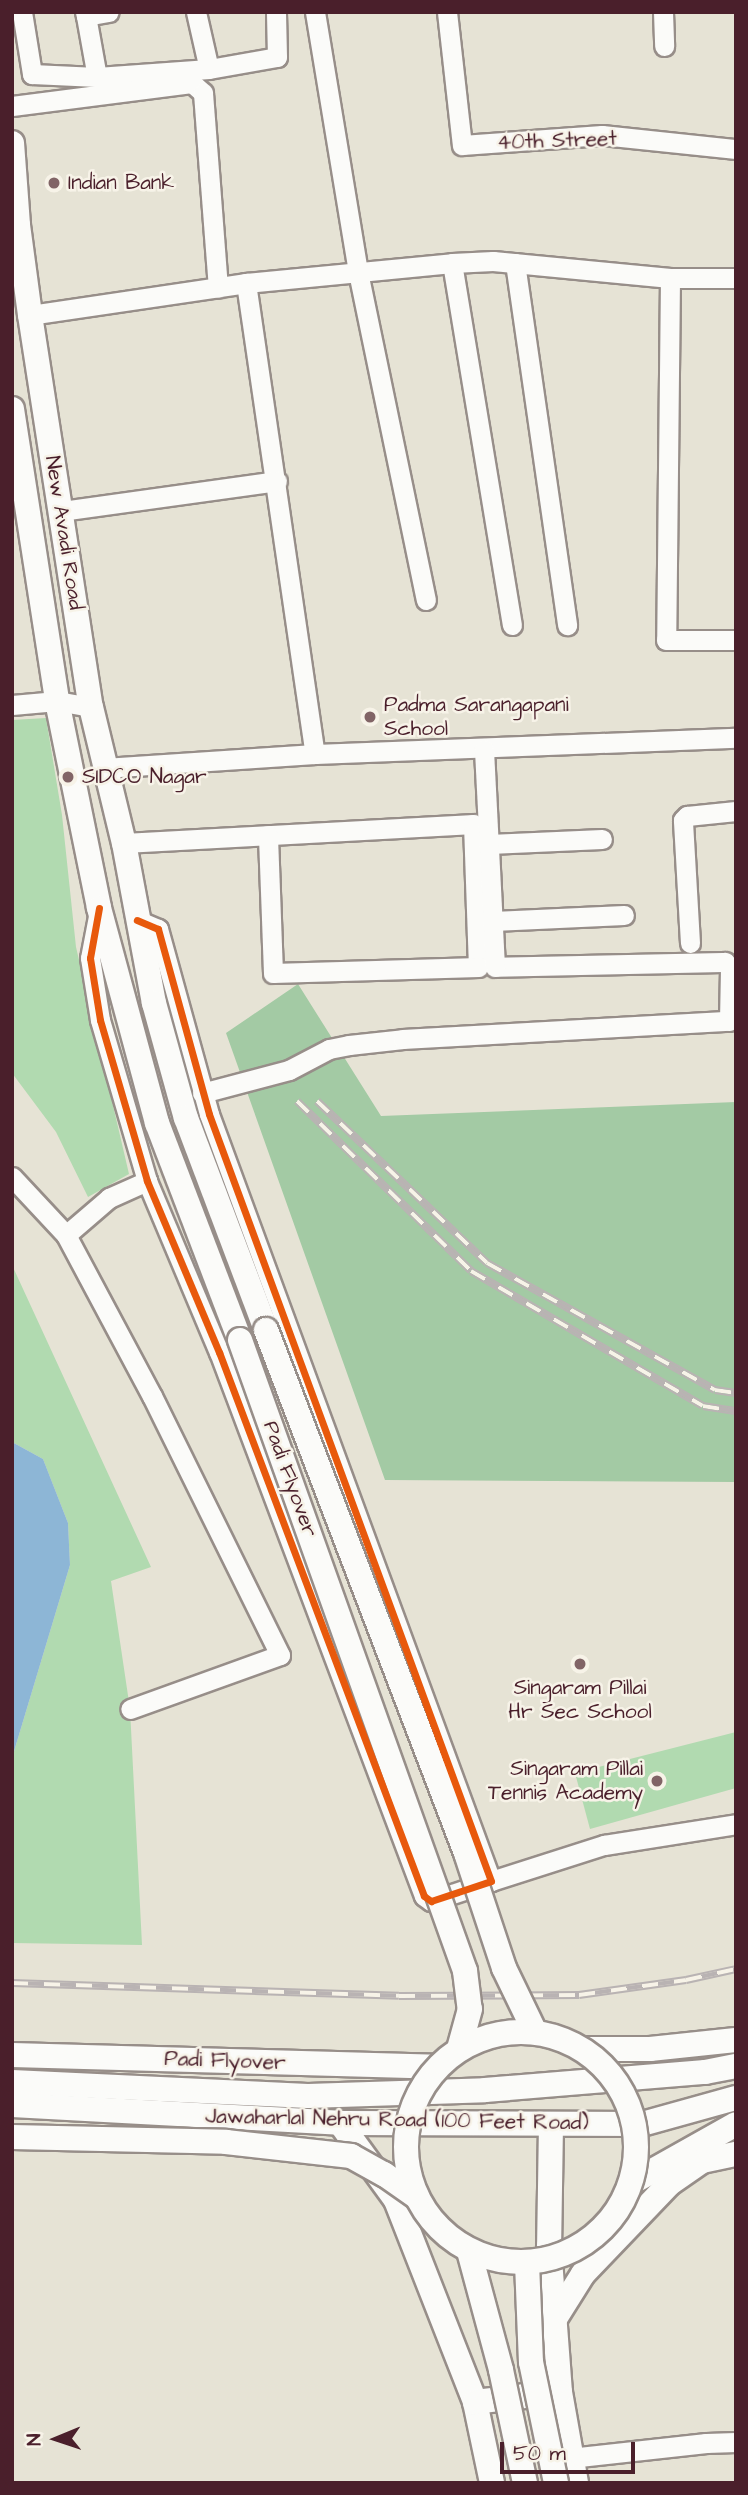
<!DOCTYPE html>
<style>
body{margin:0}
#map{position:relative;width:748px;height:2495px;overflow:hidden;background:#e6e3d5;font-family:"Architects Daughter",sans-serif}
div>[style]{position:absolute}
.green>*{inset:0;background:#b1dab0}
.forest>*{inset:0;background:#a3caa4}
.water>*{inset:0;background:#8db6d6}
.roads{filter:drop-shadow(2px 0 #978e89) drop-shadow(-2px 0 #978e89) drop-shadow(0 2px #978e89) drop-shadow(0 -2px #978e89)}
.minor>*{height:19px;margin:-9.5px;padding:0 9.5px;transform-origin:9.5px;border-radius:9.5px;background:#fbfbf9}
.major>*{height:24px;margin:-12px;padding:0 12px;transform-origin:12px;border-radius:12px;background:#fbfbf9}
.rail>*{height:8px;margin-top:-4px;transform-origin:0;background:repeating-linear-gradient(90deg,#f7f3e8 0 16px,#b9b3b3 0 32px);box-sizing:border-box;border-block:2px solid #b9b3b3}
.bridges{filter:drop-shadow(2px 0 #978e89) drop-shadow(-2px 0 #978e89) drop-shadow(0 2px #978e89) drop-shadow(0 -2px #978e89)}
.major-bridge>*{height:24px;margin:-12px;padding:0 12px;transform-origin:12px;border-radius:12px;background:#fbfbf9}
.major-bridge>.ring{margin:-12px;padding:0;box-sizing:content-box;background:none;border:24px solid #fbfbf9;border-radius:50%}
.cycleway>*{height:7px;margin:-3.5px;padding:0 3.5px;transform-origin:3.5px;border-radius:3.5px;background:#e8590c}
.dots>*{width:19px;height:19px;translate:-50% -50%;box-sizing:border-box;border:4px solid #f7f3e8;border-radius:50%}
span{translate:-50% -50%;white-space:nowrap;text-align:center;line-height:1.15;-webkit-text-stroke:5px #f7f3e8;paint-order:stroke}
.street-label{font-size:21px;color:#4a1f2b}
.poi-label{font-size:21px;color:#4a1f2b}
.left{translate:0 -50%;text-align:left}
.right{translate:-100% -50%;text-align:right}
.frame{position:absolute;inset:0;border:14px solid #4a1f2b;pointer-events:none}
.north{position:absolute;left:21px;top:2404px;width:70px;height:70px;-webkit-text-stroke:5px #f7f3e8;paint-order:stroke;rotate:268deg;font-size:19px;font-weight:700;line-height:28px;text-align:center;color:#4a1f2b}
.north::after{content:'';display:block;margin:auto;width:24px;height:32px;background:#4a1f2b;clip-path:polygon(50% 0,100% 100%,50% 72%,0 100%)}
.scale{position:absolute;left:500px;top:2442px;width:135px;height:32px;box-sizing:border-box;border:4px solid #4a1f2b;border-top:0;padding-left:9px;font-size:21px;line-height:24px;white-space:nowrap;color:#4a1f2b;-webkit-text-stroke:5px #f7f3e8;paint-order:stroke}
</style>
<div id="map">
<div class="green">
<div style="clip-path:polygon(46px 718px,62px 815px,76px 947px,129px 1174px,88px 1197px,56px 1132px,12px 1073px,12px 720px)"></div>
<div style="clip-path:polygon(12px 1265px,151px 1567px,111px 1581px,130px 1709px,142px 1945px,12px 1943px,12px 1758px,70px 1565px,68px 1523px,43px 1459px,12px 1442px)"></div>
<div style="clip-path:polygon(736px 1732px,736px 1788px,590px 1829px,575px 1773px)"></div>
</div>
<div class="forest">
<div style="clip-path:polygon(298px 984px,381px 1116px,736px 1102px,736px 1482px,385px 1480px,226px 1033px)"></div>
</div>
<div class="water">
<div style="clip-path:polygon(12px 1442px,43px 1459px,68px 1523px,70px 1565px,12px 1758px)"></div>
</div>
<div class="roads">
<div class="minor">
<div style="left:22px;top:12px;width:63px;rotate:80.8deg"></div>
<div style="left:32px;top:74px;width:65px;rotate:2.6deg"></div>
<div style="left:85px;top:12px;width:4px;rotate:76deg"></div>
<div style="left:86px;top:16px;width:23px;rotate:-10deg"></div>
<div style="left:196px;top:12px;width:58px;rotate:77.2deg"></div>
<div style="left:315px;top:12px;width:264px;rotate:80.6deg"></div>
<div style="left:358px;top:272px;width:335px;rotate:78.3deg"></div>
<div style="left:447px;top:12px;width:134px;rotate:83.6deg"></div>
<div style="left:462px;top:145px;width:140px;rotate:-4.1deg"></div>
<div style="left:602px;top:135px;width:135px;rotate:6deg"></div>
<div style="left:663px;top:12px;width:34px;rotate:88deg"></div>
<div style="left:86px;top:16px;width:62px;rotate:79.8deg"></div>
<div style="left:97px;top:77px;width:112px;rotate:-4.1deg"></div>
<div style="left:209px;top:69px;width:69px;rotate:-10deg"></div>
<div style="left:277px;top:57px;width:45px;rotate:-91.3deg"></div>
<div style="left:12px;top:106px;width:181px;rotate:-7.3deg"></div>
<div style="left:192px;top:83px;width:15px;rotate:42deg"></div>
<div style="left:203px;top:93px;width:195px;rotate:85.6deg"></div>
<div style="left:452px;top:263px;width:367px;rotate:80.6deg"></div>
<div style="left:515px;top:263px;width:366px;rotate:81.8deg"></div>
<div style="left:670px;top:278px;width:362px;rotate:90.6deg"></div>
<div style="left:666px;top:640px;width:70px"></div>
<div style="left:246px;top:283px;width:476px;rotate:81.7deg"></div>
<div style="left:30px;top:315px;width:218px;rotate:-8.4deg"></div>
<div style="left:246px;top:283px;width:207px;rotate:-5.5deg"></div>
<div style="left:452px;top:263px;width:41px;rotate:-2.8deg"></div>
<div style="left:493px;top:261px;width:178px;rotate:5.5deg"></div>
<div style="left:670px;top:278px;width:66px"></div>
<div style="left:61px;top:511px;width:218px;rotate:-7.9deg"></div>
<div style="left:12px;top:705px;width:45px;rotate:-5.1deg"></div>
<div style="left:57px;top:701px;width:35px;rotate:10deg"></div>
<div style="left:104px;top:768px;width:211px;rotate:-3.8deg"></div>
<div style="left:315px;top:754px;width:421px;rotate:-2.2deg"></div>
<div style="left:124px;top:843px;width:350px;rotate:-3.1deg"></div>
<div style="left:473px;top:824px;width:143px;rotate:88deg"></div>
<div style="left:478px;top:967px;width:205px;rotate:178.3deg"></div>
<div style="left:273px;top:973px;width:138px;rotate:-92.1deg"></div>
<div style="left:489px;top:844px;width:113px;rotate:-2.5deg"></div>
<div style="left:99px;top:911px;width:48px;rotate:100.8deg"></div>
<div style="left:90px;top:958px;width:63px;rotate:80.8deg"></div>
<div style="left:100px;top:1020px;width:168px;rotate:73.7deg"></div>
<div style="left:147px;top:1181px;width:186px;rotate:67.2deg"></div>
<div style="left:219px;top:1352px;width:581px;rotate:69.35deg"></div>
<div style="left:424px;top:1896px;width:9px;rotate:36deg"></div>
<div style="left:431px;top:1901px;width:63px;rotate:-18.4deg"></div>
<div style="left:491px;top:1881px;width:817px;rotate:-110.19deg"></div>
<div style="left:209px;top:1114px;width:192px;rotate:-105.4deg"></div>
<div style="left:158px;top:929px;width:23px;rotate:-157deg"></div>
<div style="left:493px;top:921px;width:131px;rotate:-2.6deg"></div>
<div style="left:690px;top:943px;width:123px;rotate:-93.3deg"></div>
<div style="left:683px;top:820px;width:6px;rotate:-45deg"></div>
<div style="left:687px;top:816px;width:49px;rotate:-5.8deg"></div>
<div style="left:202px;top:1093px;width:90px;rotate:-14.8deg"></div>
<div style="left:289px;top:1070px;width:45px;rotate:-27.7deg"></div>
<div style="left:329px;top:1049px;width:20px;rotate:-11deg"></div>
<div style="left:349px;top:1045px;width:54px;rotate:-6.3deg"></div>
<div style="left:403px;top:1039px;width:326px;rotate:-3.2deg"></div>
<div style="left:729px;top:1021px;width:53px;rotate:-88.9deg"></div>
<div style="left:730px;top:968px;width:8px;rotate:-130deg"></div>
<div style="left:725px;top:962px;width:230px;rotate:178.8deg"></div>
<div style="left:495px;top:967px;width:218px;rotate:-92.9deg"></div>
<div style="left:12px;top:1177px;width:79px;rotate:47deg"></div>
<div style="left:66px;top:1235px;width:57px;rotate:-40.7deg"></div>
<div style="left:109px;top:1198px;width:42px;rotate:-24.1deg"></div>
<div style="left:66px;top:1235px;width:183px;rotate:61.9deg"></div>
<div style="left:152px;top:1396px;width:289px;rotate:63.7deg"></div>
<div style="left:280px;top:1655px;width:159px;rotate:160.2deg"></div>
<div style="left:491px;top:1881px;width:119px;rotate:-17.7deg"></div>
<div style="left:604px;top:1845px;width:134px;rotate:-9deg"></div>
<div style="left:570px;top:2458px;width:137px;rotate:-6.3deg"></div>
<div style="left:706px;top:2443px;width:30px;rotate:-2deg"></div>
</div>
<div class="major">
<div style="left:12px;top:143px;width:82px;rotate:85.8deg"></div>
<div style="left:18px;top:225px;width:91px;rotate:82.4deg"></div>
<div style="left:30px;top:315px;width:397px;rotate:81.2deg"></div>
<div style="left:91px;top:707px;width:140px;rotate:76.4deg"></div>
<div style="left:124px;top:843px;width:163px;rotate:79.4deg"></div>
<div style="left:154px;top:1003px;width:119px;rotate:74.5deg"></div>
<div style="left:186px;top:1118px;width:227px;rotate:69.3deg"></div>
<div style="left:12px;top:409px;width:295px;rotate:81.2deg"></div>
<div style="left:57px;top:701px;width:211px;rotate:78.5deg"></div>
<div style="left:99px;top:908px;width:223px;rotate:74.9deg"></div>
<div style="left:157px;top:1123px;width:232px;rotate:69.1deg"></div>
<div style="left:583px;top:2049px;width:67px"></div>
<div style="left:650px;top:2049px;width:86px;rotate:-6deg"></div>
<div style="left:12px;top:2055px;width:425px;rotate:1.6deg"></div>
<div style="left:12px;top:2082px;width:296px;rotate:2.7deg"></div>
<div style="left:308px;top:2096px;width:177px;rotate:-1.9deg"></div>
<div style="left:485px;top:2090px;width:221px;rotate:-4.7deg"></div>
<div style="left:705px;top:2072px;width:32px;rotate:-11deg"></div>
<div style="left:12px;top:2105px;width:328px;rotate:3.1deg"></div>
<div style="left:340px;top:2123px;width:302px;rotate:0.2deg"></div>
<div style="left:642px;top:2124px;width:98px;rotate:-15.5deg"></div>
<div style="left:340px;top:2123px;width:95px;rotate:54deg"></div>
<div style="left:396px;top:2200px;width:217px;rotate:68.6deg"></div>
<div style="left:475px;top:2402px;width:83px;rotate:78.1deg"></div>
<div style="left:551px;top:2124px;width:122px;rotate:90.9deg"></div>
<div style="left:549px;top:2246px;width:146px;rotate:85.7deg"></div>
<div style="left:560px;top:2392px;width:92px;rotate:80deg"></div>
<div style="left:631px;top:2183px;width:120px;rotate:-29.3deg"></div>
<div style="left:556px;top:2317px;width:51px;rotate:-57.9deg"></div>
<div style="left:583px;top:2274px;width:124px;rotate:-46.3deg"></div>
<div style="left:669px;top:2184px;width:40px;rotate:-34.9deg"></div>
<div style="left:702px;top:2161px;width:35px;rotate:-12deg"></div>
<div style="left:475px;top:2402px;width:85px;rotate:-6.8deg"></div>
</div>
</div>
<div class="rail">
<div style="left:297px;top:1101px;width:243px;rotate:44.3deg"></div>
<div style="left:471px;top:1271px;width:268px;rotate:30.2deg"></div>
<div style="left:703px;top:1406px;width:33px;rotate:9deg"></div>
<div style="left:317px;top:1101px;width:235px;rotate:43.6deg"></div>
<div style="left:487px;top:1263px;width:261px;rotate:29.1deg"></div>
<div style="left:715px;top:1390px;width:21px;rotate:8deg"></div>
<div style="left:12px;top:1983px;width:387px;rotate:1.9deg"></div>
<div style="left:399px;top:1996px;width:180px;rotate:-0.3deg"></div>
<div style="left:579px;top:1995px;width:108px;rotate:-8deg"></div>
<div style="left:686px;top:1980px;width:51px;rotate:-12.4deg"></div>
</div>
<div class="bridges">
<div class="major-bridge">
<div style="left:266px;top:1330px;width:560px;rotate:69.07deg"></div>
<div style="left:466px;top:1853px;width:121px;rotate:71.7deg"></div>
<div style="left:504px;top:1968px;width:71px;rotate:64.2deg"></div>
<div style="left:240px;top:1340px;width:670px;rotate:70.37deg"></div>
<div style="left:465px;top:1971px;width:38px;rotate:83deg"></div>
<div style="left:470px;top:2009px;width:41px;rotate:105.4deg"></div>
<div class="ring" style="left:406px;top:2032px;width:206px;height:206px"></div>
<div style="left:12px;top:2137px;width:214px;rotate:1.3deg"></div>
<div style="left:226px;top:2142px;width:126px;rotate:6.4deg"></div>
<div style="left:351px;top:2156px;width:38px;rotate:29deg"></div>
<div style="left:384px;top:2174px;width:40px;rotate:34.9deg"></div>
<div style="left:469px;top:2251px;width:123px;rotate:74.9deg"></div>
<div style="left:501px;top:2370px;width:116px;rotate:78deg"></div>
<div style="left:527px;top:2263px;width:99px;rotate:87.7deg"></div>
<div style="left:531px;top:2362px;width:124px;rotate:78.3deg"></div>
</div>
</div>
<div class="cycleway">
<div style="left:99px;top:908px;width:51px;rotate:100.2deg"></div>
<div style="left:90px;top:958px;width:63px;rotate:80.8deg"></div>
<div style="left:100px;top:1020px;width:168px;rotate:73.7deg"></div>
<div style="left:147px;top:1181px;width:186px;rotate:67.2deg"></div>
<div style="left:219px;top:1352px;width:581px;rotate:69.35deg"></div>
<div style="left:424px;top:1896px;width:9px;rotate:36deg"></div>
<div style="left:431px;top:1901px;width:63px;rotate:-18.4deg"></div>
<div style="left:491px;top:1881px;width:817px;rotate:-110.19deg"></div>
<div style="left:209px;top:1114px;width:192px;rotate:-105.4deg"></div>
<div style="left:158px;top:929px;width:23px;rotate:-157deg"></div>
</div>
<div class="dots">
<div style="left:54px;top:183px;background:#816466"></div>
<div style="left:370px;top:717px;background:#816466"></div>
<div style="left:68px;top:777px;background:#816466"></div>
<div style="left:580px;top:1664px;background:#816466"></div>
<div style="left:657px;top:1781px;background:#816466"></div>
</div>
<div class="street-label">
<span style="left:557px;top:141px;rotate:-2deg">40th Street</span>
<span style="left:64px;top:533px;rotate:81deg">New Avadi Road</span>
<span style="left:290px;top:1479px;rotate:70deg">Padi Flyover</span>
<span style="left:225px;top:2061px;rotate:2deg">Padi Flyover</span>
<span style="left:397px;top:2120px;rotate:1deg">Jawaharlal Nehru Road (100 Feet Road)</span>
</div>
<div class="poi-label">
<span class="left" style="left:68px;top:183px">Indian Bank</span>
<span class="left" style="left:384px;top:717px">Padma Sarangapani<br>School</span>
<span class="left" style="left:82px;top:777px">SIDCO Nagar</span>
<span style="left:580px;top:1700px">Singaram Pillai<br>Hr Sec School</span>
<span class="right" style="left:643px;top:1781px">Singaram Pillai<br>Tennis Academy</span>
</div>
<div class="frame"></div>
<div class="north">N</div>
<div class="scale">50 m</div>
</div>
